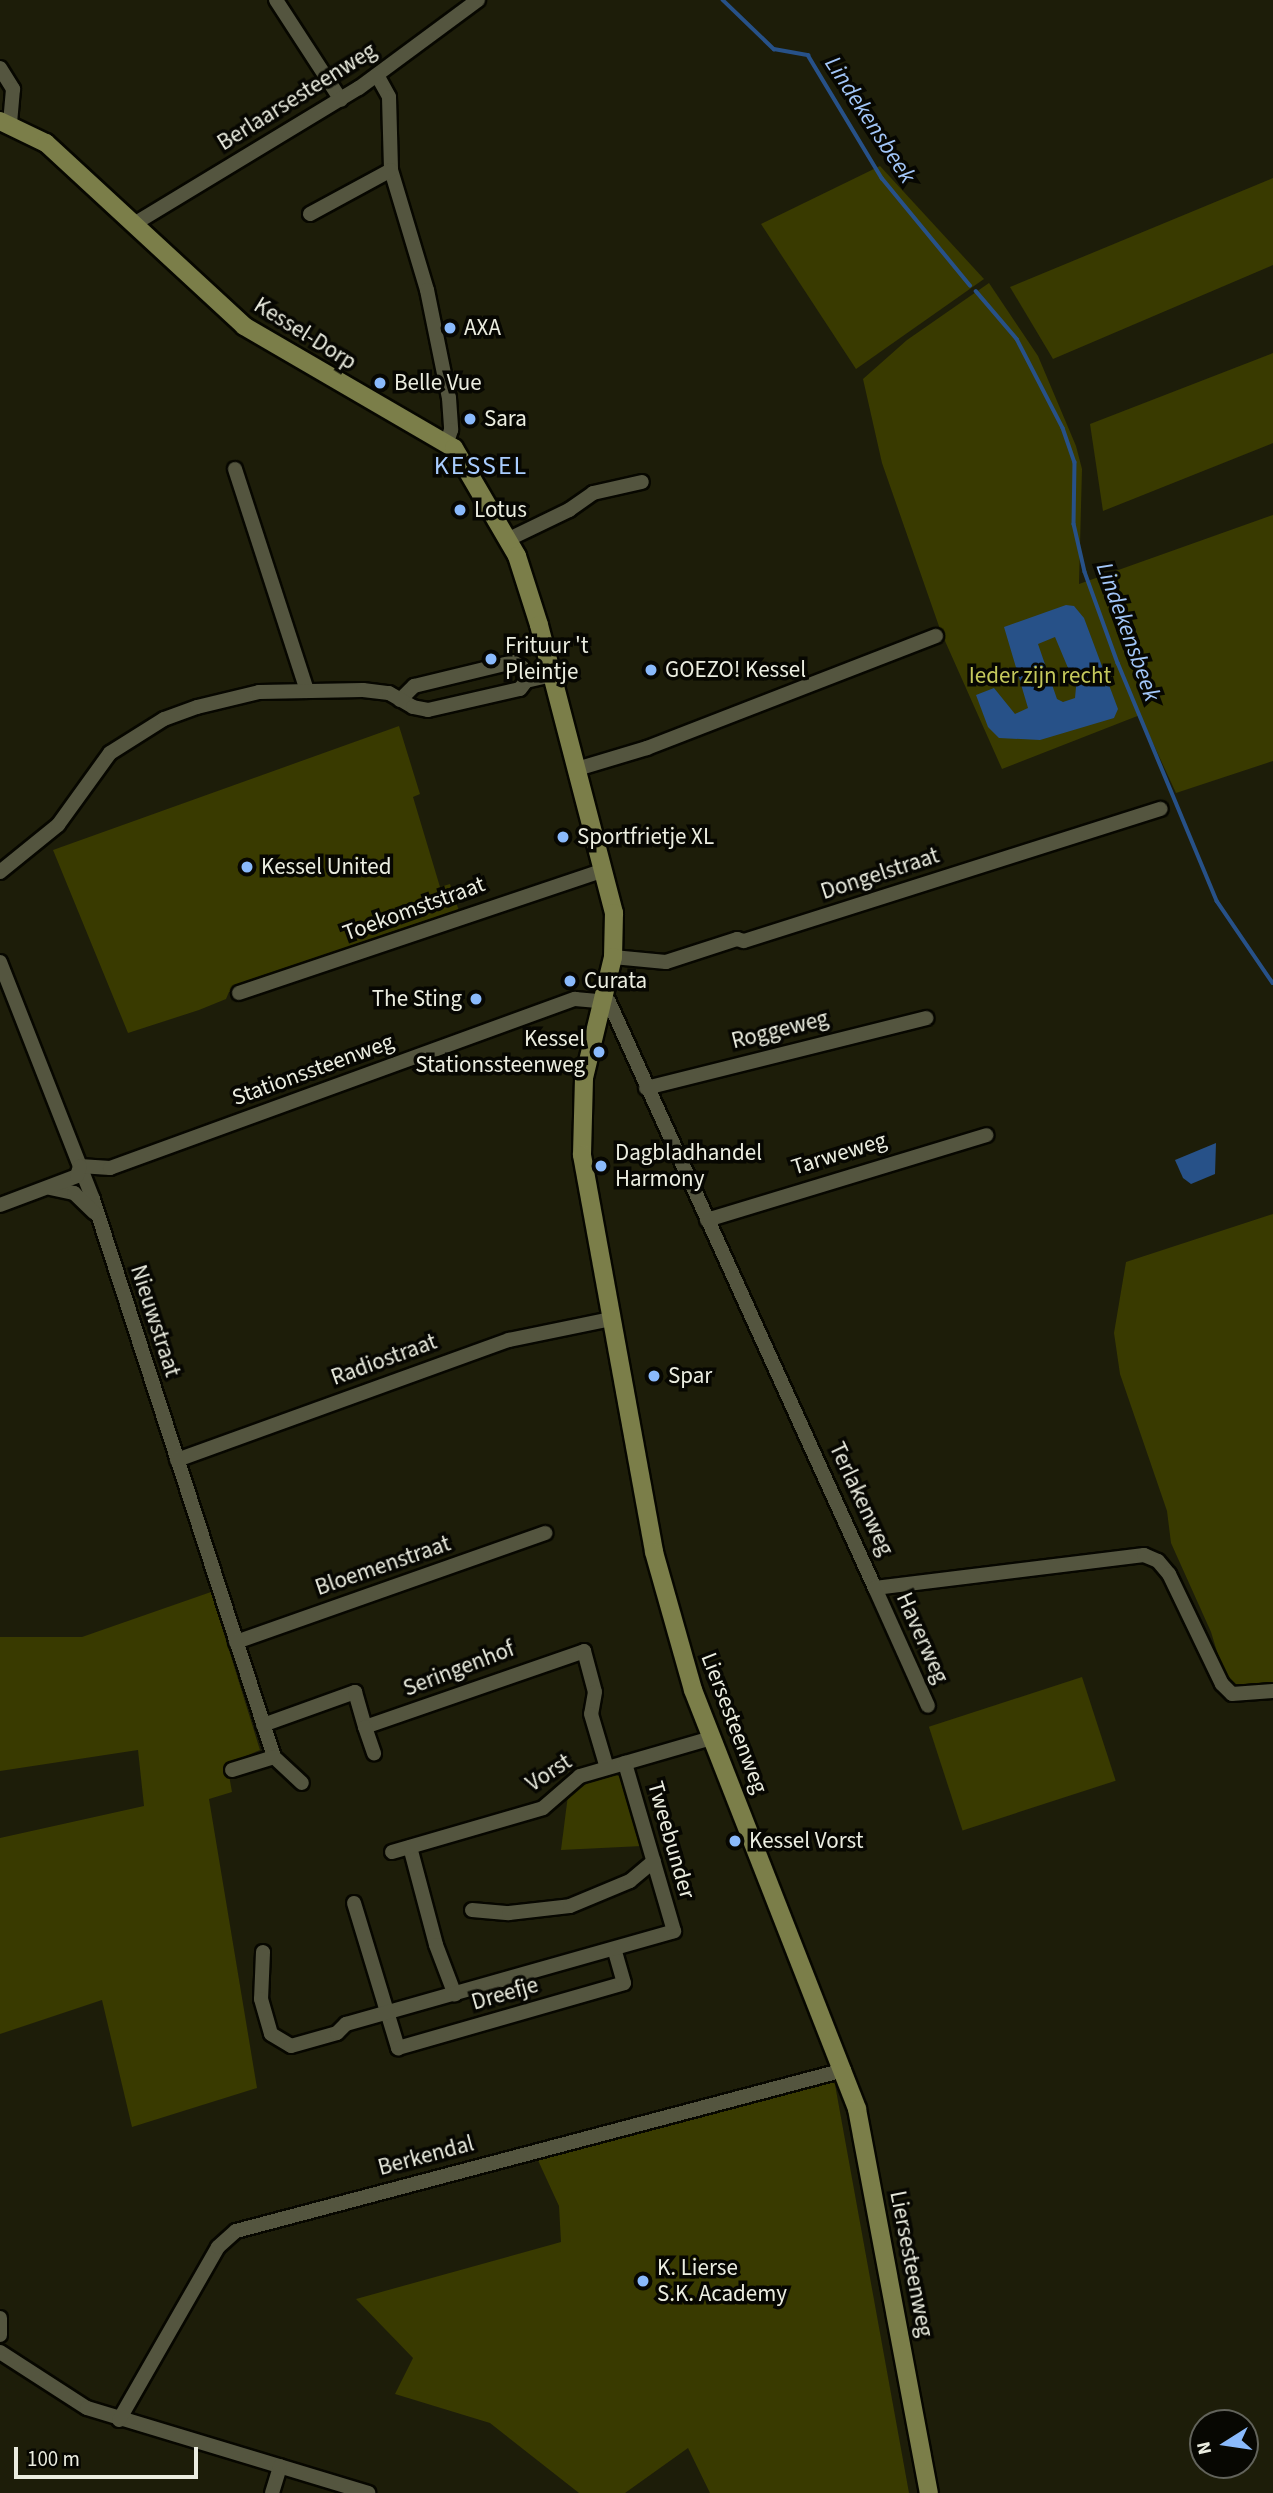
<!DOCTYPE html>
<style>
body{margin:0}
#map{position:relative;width:1273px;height:2493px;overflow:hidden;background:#1d1d09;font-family:"Source Sans 3",sans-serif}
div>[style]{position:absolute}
.green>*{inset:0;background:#393a00;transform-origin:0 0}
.water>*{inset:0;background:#275188}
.stream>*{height:3.5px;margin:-1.75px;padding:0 1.75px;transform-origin:1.75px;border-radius:1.75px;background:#275188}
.roads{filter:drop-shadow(2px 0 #070700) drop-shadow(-2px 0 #070700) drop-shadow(0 2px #070700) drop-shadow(0 -2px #070700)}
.minor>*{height:14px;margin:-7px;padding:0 7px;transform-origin:7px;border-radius:7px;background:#54553f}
.major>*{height:18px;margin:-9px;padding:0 9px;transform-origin:9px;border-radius:9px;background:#7b7e49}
.dots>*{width:19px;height:19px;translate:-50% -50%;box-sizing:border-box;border:4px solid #070702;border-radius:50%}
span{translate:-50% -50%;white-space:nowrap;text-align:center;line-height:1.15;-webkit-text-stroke:7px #070702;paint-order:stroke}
.street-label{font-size:23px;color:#ebede0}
.poi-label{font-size:23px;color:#ebede0}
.left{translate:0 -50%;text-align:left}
.right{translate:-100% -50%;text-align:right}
.park-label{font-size:23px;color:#c5c95c}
.water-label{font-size:24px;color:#a3c7f9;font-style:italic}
.quarter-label{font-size:26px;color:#a9cdff;letter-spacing:2px}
.north{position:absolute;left:1189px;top:2409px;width:70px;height:70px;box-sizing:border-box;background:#070702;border:2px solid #62635b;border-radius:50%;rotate:258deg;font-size:19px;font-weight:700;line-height:28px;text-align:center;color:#ebede0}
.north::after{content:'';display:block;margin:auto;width:24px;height:32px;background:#8abafc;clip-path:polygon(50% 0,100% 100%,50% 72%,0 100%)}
.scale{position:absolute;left:14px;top:2447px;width:184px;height:32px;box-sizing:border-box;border:4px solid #ebede0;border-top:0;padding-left:9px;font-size:21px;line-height:24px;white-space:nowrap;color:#ebede0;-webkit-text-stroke:5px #070702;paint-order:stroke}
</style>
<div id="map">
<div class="green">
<div style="clip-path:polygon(880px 166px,984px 279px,856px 369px,761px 224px)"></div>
<div style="clip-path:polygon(1273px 178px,1273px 265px,1053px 359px,1010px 287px)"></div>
<div style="clip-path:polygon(989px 283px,1038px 356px,1076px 446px,1082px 469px,1079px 584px,1273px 515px,1273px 761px,1176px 793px,1140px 715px,1002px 769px,941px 632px,882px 463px,863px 379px,907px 340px)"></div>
<div style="clip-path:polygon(1273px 353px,1273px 443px,1103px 511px,1090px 424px)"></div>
<div style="clip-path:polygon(399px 726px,420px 794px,413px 797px,440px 887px,450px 884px,460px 914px,229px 992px,226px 999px,199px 1010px,128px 1033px,53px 850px)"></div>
<div style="clip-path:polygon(1273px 1214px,1273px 1683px,1235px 1685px,1225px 1678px,1211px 1632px,1171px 1543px,1167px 1511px,1120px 1374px,1114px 1333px,1126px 1262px)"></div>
<div style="clip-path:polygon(211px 1592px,260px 1750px,227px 1764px,232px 1792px,209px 1799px,257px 2088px,132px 2127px,102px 2000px,0 2034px,0 1838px,144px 1806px,138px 1750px,0 1771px,0 1637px,82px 1637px)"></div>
<div style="left:1082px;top:1677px;width:109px;height:161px;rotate:72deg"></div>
<div style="clip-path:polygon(614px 1774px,621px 1777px,642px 1846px,561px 1850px,568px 1795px,582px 1783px)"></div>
<div style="clip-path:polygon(834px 2079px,909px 2493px,710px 2493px,688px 2448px,625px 2493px,579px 2493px,490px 2423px,395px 2394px,413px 2358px,356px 2299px,561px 2242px,559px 2206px,536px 2156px)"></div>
</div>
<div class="water">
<div style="clip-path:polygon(evenodd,1066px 605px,1074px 606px,1084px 618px,1118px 709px,1114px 718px,1040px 740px,999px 738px,988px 727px,976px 695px,994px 688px,1015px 714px,1028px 708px,1004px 627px,1066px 605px,1055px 637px,1076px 687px,1075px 698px,1063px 702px,1057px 699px,1038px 644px,1055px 637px)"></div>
<div style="clip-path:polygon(1216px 1143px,1215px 1174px,1191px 1184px,1183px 1178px,1175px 1160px)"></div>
</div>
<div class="stream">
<div style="left:723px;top:0;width:71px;rotate:43.9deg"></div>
<div style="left:774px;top:49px;width:35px;rotate:10deg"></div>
<div style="left:808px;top:55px;width:144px;rotate:59deg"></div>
<div style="left:882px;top:178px;width:139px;rotate:50.6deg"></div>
<div style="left:976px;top:291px;width:63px;rotate:49.5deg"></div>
<div style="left:1017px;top:339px;width:100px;rotate:62.7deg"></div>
<div style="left:1063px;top:428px;width:36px;rotate:71deg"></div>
<div style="left:1075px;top:462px;width:62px;rotate:90.9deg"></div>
<div style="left:1074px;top:524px;width:49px;rotate:77.1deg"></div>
<div style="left:1085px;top:572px;width:97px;rotate:70.1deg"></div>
<div style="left:1118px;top:663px;width:258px;rotate:67.4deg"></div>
<div style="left:1217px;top:901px;width:99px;rotate:55.7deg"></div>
</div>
<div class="roads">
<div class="minor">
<div style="left:276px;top:0;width:119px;rotate:57deg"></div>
<div style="left:0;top:68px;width:25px;rotate:58deg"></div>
<div style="left:13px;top:89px;width:34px;rotate:95deg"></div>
<div style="left:377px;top:75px;width:25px;rotate:61deg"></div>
<div style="left:389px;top:97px;width:73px;rotate:88.4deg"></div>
<div style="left:391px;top:170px;width:125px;rotate:73.3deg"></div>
<div style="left:427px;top:290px;width:110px;rotate:78.5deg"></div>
<div style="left:449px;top:398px;width:32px;rotate:86deg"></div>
<div style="left:451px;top:430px;width:13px;rotate:108deg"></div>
<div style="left:310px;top:214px;width:92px;rotate:-28.5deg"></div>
<div style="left:134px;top:224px;width:263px;rotate:-31.2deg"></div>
<div style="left:359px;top:88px;width:148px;rotate:-36.5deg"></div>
<div style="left:235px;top:469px;width:233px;rotate:72deg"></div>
<div style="left:509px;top:539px;width:67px;rotate:-25.8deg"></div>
<div style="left:569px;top:510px;width:29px;rotate:-35deg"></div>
<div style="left:593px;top:493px;width:50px;rotate:-12.7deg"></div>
<div style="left:400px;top:700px;width:20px;rotate:-45deg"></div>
<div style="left:414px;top:686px;width:102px;rotate:-13.6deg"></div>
<div style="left:513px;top:662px;width:10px;rotate:29deg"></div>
<div style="left:522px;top:667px;width:15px;rotate:74deg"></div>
<div style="left:577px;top:769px;width:73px;rotate:-16.7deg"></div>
<div style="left:647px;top:748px;width:310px;rotate:-21.2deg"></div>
<div style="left:0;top:872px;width:75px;rotate:-39deg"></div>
<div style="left:58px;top:825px;width:89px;rotate:-54.2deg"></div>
<div style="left:110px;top:753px;width:64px;rotate:-32.2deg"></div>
<div style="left:164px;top:719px;width:35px;rotate:-20deg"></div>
<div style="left:197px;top:707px;width:64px;rotate:-13.6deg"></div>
<div style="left:259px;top:692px;width:104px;rotate:-1.1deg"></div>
<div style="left:363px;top:690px;width:26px;rotate:7deg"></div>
<div style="left:389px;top:693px;width:28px;rotate:30deg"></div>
<div style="left:413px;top:707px;width:15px;rotate:11deg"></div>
<div style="left:428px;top:710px;width:94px;rotate:-12.9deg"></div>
<div style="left:520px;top:689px;width:10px;rotate:-53deg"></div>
<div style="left:526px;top:681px;width:27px;rotate:-13deg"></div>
<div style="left:613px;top:957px;width:53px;rotate:5.4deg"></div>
<div style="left:666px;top:962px;width:75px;rotate:-17.9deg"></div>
<div style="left:737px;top:939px;width:7px;rotate:16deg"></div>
<div style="left:744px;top:941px;width:437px;rotate:-17.6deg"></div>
<div style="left:0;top:962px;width:255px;rotate:68.6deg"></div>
<div style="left:93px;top:1199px;width:587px;rotate:72.03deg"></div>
<div style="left:274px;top:1757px;width:38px;rotate:43deg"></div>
<div style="left:239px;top:993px;width:385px;rotate:-18.6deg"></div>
<div style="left:646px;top:1088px;width:289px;rotate:-14deg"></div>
<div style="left:80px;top:1166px;width:30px;rotate:4deg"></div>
<div style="left:110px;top:1168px;width:495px;rotate:-20deg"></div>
<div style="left:575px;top:999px;width:34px;rotate:5deg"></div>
<div style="left:609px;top:1002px;width:644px;rotate:65.59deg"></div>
<div style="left:875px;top:1588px;width:271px;rotate:-7deg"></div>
<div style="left:1144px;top:1555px;width:15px;rotate:23deg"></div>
<div style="left:1158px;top:1561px;width:17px;rotate:50deg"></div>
<div style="left:1169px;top:1574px;width:122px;rotate:64.3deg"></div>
<div style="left:1222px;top:1684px;width:14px;rotate:45deg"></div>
<div style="left:1232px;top:1694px;width:41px;rotate:-4.2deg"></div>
<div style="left:50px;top:1188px;width:25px;rotate:12deg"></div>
<div style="left:74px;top:1193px;width:28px;rotate:44deg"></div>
<div style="left:0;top:1205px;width:82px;rotate:-20.6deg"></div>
<div style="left:77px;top:1176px;width:10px;rotate:-73deg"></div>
<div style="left:707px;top:1220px;width:292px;rotate:-16.9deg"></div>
<div style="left:177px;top:1460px;width:353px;rotate:-19.9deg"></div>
<div style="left:509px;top:1340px;width:104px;rotate:-11.6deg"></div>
<div style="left:875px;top:1588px;width:129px;rotate:65.8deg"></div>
<div style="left:236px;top:1642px;width:328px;rotate:-19.4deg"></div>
<div style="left:263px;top:1725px;width:98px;rotate:-19.7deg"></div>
<div style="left:355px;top:1692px;width:36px;rotate:74deg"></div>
<div style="left:365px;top:1727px;width:232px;rotate:-19.1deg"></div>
<div style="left:584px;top:1651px;width:42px;rotate:75deg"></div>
<div style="left:595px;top:1692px;width:22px;rotate:100deg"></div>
<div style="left:591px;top:1714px;width:56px;rotate:73.5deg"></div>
<div style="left:365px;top:1727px;width:28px;rotate:71deg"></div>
<div style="left:232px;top:1770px;width:44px;rotate:-17.2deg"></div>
<div style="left:410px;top:1847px;width:101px;rotate:75.1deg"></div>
<div style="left:436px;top:1945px;width:53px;rotate:69.2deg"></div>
<div style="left:392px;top:1852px;width:157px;rotate:-16.2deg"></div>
<div style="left:543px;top:1808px;width:49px;rotate:-40.9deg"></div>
<div style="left:580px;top:1776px;width:137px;rotate:-16.1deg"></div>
<div style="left:354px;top:1903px;width:152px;rotate:73.1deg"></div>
<div style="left:398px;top:2048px;width:235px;rotate:-16deg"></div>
<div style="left:624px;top:1983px;width:35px;rotate:-106deg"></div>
<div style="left:472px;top:1910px;width:37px;rotate:5deg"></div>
<div style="left:509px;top:1913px;width:61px;rotate:-6.5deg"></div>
<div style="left:570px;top:1906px;width:65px;rotate:-22.6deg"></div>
<div style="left:630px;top:1881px;width:31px;rotate:-40deg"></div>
<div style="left:263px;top:1952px;width:47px;rotate:92.4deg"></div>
<div style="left:261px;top:1999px;width:36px;rotate:74deg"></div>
<div style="left:271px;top:2034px;width:23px;rotate:31deg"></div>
<div style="left:291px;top:2046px;width:48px;rotate:-15.8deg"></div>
<div style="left:337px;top:2033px;width:13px;rotate:-45deg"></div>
<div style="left:346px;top:2024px;width:341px;rotate:-15.8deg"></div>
<div style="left:674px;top:1931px;width:175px;rotate:-106.3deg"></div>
<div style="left:0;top:2318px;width:17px;rotate:90deg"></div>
<div style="left:0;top:2352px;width:103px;rotate:32.8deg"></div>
<div style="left:87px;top:2408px;width:294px;rotate:16.8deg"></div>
<div style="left:119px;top:2420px;width:199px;rotate:-60.2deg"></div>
<div style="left:218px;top:2247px;width:24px;rotate:-42deg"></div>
<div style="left:236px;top:2231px;width:629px;rotate:-14.83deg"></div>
<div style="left:272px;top:2493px;width:28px;rotate:-73deg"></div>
</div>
<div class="major">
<div style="left:0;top:121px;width:51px;rotate:25.6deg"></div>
<div style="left:46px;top:143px;width:270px;rotate:42.7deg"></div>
<div style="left:244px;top:326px;width:243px;rotate:30.2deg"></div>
<div style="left:454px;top:448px;width:125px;rotate:59.7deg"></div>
<div style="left:517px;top:556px;width:72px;rotate:72.3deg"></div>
<div style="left:539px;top:625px;width:298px;rotate:75.4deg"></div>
<div style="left:614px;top:913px;width:44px;rotate:91.3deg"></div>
<div style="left:613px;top:957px;width:124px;rotate:103.5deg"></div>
<div style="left:584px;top:1078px;width:77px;rotate:91.5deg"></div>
<div style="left:582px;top:1155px;width:403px;rotate:79.7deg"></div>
<div style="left:654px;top:1552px;width:143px;rotate:74.2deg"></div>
<div style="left:693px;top:1690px;width:450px;rotate:68.6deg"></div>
<div style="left:857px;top:2109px;width:391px;rotate:79.4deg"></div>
</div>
</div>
<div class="dots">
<div style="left:450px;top:328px;background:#8abafc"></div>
<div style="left:380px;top:383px;background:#8abafc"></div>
<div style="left:470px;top:419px;background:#8abafc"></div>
<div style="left:460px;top:510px;background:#8abafc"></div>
<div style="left:491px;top:659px;background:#8abafc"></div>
<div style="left:651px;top:670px;background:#8abafc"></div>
<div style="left:563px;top:837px;background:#8abafc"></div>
<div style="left:247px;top:867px;background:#8abafc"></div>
<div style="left:570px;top:981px;background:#8abafc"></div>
<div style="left:476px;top:999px;background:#8abafc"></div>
<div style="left:599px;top:1052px;background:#8abafc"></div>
<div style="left:601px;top:1166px;background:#8abafc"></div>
<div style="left:654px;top:1376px;background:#8abafc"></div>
<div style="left:735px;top:1841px;background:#8abafc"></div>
<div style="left:643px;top:2281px;background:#8abafc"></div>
</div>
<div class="street-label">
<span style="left:297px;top:97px;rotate:-32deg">Berlaarsesteenweg</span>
<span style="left:305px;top:334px;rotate:32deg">Kessel-Dorp</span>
<span style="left:880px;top:874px;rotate:-18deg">Dongelstraat</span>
<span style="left:414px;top:909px;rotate:-20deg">Toekomststraat</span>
<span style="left:780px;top:1030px;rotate:-14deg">Roggeweg</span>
<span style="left:313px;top:1070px;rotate:-20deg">Stationssteenweg</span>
<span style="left:839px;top:1154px;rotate:-17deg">Tarweweg</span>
<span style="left:155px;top:1321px;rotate:72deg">Nieuwstraat</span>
<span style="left:384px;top:1360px;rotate:-20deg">Radiostraat</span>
<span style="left:861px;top:1499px;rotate:65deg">Terlakenweg</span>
<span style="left:383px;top:1566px;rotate:-19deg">Bloemenstraat</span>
<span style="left:922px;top:1638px;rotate:66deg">Haverweg</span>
<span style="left:459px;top:1669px;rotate:-21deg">Seringenhof</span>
<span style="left:734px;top:1723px;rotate:69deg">Liersesteenweg</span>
<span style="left:549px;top:1773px;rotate:-33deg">Vorst</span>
<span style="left:671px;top:1840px;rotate:74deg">Tweebunder</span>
<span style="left:505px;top:1994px;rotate:-16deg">Dreefje</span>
<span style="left:426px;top:2156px;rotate:-15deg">Berkendal</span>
<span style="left:911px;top:2264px;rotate:79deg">Liersesteenweg</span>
</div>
<div class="poi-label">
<span class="left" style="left:464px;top:328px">AXA</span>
<span class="left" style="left:394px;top:383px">Belle Vue</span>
<span class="left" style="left:484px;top:419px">Sara</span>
<span class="left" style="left:474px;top:510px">Lotus</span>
<span class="left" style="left:505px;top:659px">Frituur 't<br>Pleintje</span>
<span class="left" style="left:665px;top:670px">GOEZO! Kessel</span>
<span class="left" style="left:577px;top:837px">Sportfrietje XL</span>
<span class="left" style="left:261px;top:867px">Kessel United</span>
<span class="left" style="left:584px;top:981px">Curata</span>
<span class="right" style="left:462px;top:999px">The Sting</span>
<span class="right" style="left:585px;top:1052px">Kessel<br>Stationssteenweg</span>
<span class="left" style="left:615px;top:1166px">Dagbladhandel<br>Harmony</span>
<span class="left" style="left:668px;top:1376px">Spar</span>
<span class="left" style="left:749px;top:1841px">Kessel Vorst</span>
<span class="left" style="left:657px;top:2281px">K. Lierse<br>S.K. Academy</span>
</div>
<div class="park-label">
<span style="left:1040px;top:676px">Ieder zijn recht</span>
</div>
<div class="water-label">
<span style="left:870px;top:120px;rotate:57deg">Lindekensbeek</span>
<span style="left:1128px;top:632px;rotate:70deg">Lindekensbeek</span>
</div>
<div class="quarter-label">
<span style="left:481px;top:466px">KESSEL</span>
</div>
<div class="north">N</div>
<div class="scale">100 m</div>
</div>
